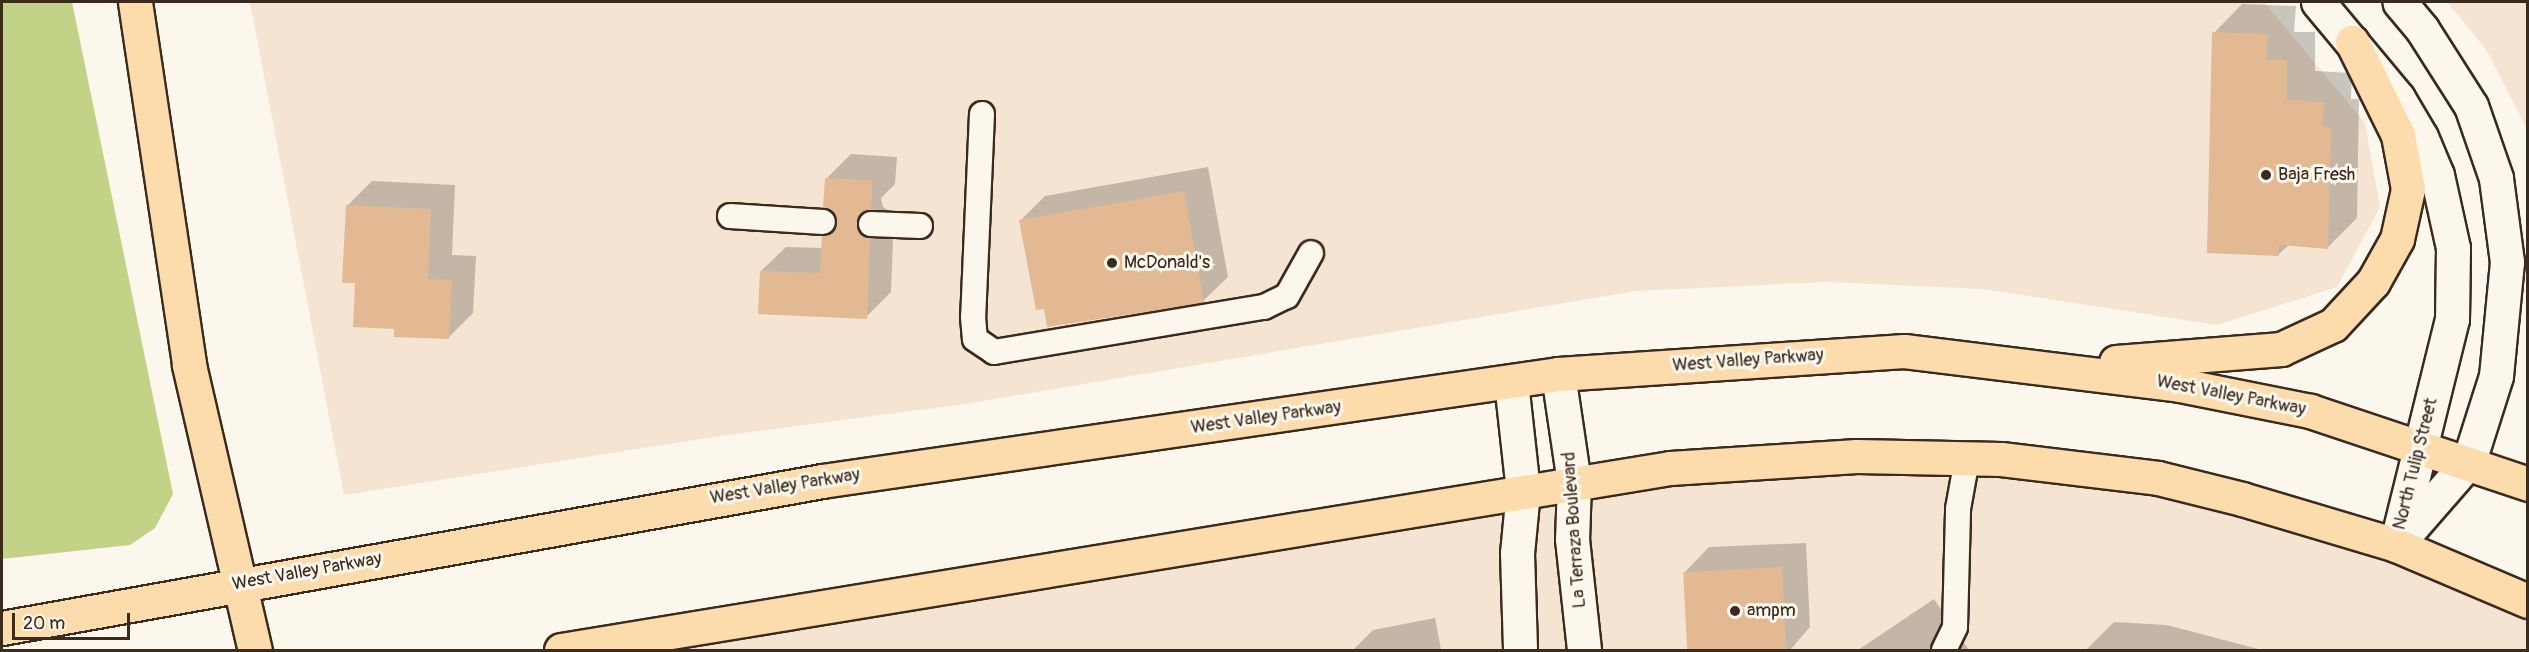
<!DOCTYPE html>
<style>
body{margin:0}
#map{position:relative;width:2529px;height:652px;overflow:hidden;background:#fbf7ec;font-family:Pangolin,sans-serif}
div>[style]{position:absolute}
.built>*{inset:0;background:#f4e4d1}
.green>*{inset:0;background:#c2d286}
.shadow>*{inset:0;background:#0003}
.building>*{inset:0;background:#e2b992;transform-origin:0 0}
.roads{filter:drop-shadow(2px 0 #3b2a1e) drop-shadow(-2px 0 #3b2a1e) drop-shadow(0 2px #3b2a1e) drop-shadow(0 -2px #3b2a1e)}
.lane>*{height:24px;margin:-12px;padding:0 12px;transform-origin:12px;border-radius:12px;background:#fbf7ec}
.secondary>*{height:33px;margin:-16.5px;padding:0 16.5px;transform-origin:16.5px;border-radius:16.5px;background:#fbf7ec}
.primary>*{height:33px;margin:-16.5px;padding:0 16.5px;transform-origin:16.5px;border-radius:16.5px;background:#fcdcac}
.highway>*{height:33px;margin:-16.5px;padding:0 16.5px;transform-origin:16.5px;border-radius:16.5px;background:#fcdcac}
.dots>*{width:16px;height:16px;translate:-50% -50%;box-sizing:border-box;border:3px solid #fbf7ec;border-radius:50%}
span{translate:-50% -50%;white-space:nowrap;text-align:center;line-height:1.15;-webkit-text-stroke:6px #fbf7ec;paint-order:stroke}
.poi-label{font-size:18px;color:#3b2a1e}
.left{translate:0 -50%;text-align:left}
.street-label{font-size:18px;color:#3b2a1e}
.frame{position:absolute;inset:0;border:3px solid #3b2a1e;pointer-events:none}
.scale{position:absolute;left:12px;top:613px;width:118px;height:27px;box-sizing:border-box;border:3px solid #3b2a1e;border-top:0;padding-left:8px;font-size:18px;line-height:21px;white-space:nowrap;color:#3b2a1e;-webkit-text-stroke:4px #fbf7ec;paint-order:stroke}
</style>
<div id="map">
<div class="built">
<div style="clip-path:polygon(250px 2px,2264px 2px,2365px 123px,2380px 207px,2337px 287px,2217px 325px,1984px 289px,1829px 282px,1635px 291px,965px 404px,720px 436px,344px 495px)"></div>
<div style="clip-path:polygon(2447px 2px,2527px 2px,2527px 129px,2487px 51px)"></div>
<div style="clip-path:polygon(2084px 467px,2528px 601px,2527px 650px,579px 650px,1670px 468px)"></div>
</div>
<div class="green">
<div style="clip-path:polygon(2px 2px,72px 2px,173px 494px,155px 528px,130px 545px,2px 559px)"></div>
</div>
<div class="shadow">
<div style="clip-path:polygon(2242px 4px,2296px 6px,2294px 32px,2315px 32px,2315px 71px,2352px 73px,2351px 99px,2359px 99px,2357px 218px,2328px 247px,2289px 245px,2279px 254px,2214px 33px)"></div>
<div style="clip-path:polygon(851px 154px,897px 157px,895px 184px,881px 198px,883px 207px,894px 214px,891px 292px,866px 317px,761px 271px,786px 247px,823px 248px,823px 237px,839px 222px,826px 179px)"></div>
<div style="clip-path:polygon(1208px 167px,1228px 277px,1203px 301px,1045px 307px,1020px 221px,1045px 196px)"></div>
<div style="clip-path:polygon(372px 181px,455px 185px,452px 255px,476px 256px,473px 313px,448px 338px,396px 328px,356px 282px,347px 206px)"></div>
<div style="clip-path:polygon(1806px 543px,1810px 627px,1790px 650px,1688px 650px,1685px 572px,1709px 547px)"></div>
<div style="clip-path:polygon(1934px 599px,1969px 650px,1858px 650px)"></div>
<div style="clip-path:polygon(1435px 618px,1441px 650px,1353px 650px,1373px 630px)"></div>
<div style="clip-path:polygon(2114px 622px,2167px 625px,2262px 650px,2086px 650px)"></div>
</div>
<div class="building">
<div style="clip-path:polygon(2212px 32px,2268px 34px,2266px 60px,2287px 60px,2287px 100px,2324px 102px,2322px 127px,2331px 127px,2328px 249px,2279px 245px,2279px 256px,2207px 253px)"></div>
<div style="clip-path:polygon(825px 178px,873px 181px,871px 210px,864px 212px,857px 223px,859px 231px,870px 238px,867px 319px,758px 314px,760px 271px,820px 273px,822px 236px,834px 230px,837px 222px,831px 211px,823px 208px)"></div>
<div style="clip-path:polygon(1184px 191px,1204px 303px,1047px 327px,1044px 309px,1036px 310px,1019px 220px)"></div>
<div style="clip-path:polygon(346px 205px,431px 209px,428px 279px,452px 280px,449px 339px,394px 337px,394px 329px,353px 327px,355px 283px,342px 283px)"></div>
<div style="left:1782px;top:567px;width:84px;height:99px;rotate:87deg"></div>
</div>
<div class="roads">
<div class="lane">
<div style="left:982px;top:114px;width:203px;rotate:92.5deg"></div>
<div style="left:973px;top:317px;width:22px;rotate:85deg"></div>
<div style="left:975px;top:339px;width:23px;rotate:34deg"></div>
<div style="left:994px;top:352px;width:274px;rotate:-9.5deg"></div>
<div style="left:1264px;top:307px;width:25px;rotate:-26deg"></div>
<div style="left:1287px;top:296px;width:49px;rotate:-60.8deg"></div>
<div style="left:730px;top:216px;width:93px;rotate:3.7deg"></div>
<div style="left:871px;top:224px;width:49px;rotate:2.3deg"></div>
<div style="left:1944px;top:650px;width:25px;rotate:-64deg"></div>
<div style="left:1955px;top:627px;width:118px;rotate:-88.5deg"></div>
<div style="left:1958px;top:509px;width:51px;rotate:-79.8deg"></div>
</div>
<div class="secondary">
<div style="left:2318px;top:2px;width:125px;rotate:50.2deg"></div>
<div style="left:2398px;top:98px;width:45px;rotate:59.5deg"></div>
<div style="left:2421px;top:137px;width:41px;rotate:67.2deg"></div>
<div style="left:2437px;top:175px;width:75px;rotate:77.6deg"></div>
<div style="left:2453px;top:248px;width:71px;rotate:90.8deg"></div>
<div style="left:2452px;top:319px;width:229px;rotate:103.9deg"></div>
<div style="left:1558px;top:374px;width:110px;rotate:81.6deg"></div>
<div style="left:1574px;top:483px;width:56px;rotate:92deg"></div>
<div style="left:1572px;top:539px;width:112px;rotate:83.8deg"></div>
<div style="left:1511px;top:382px;width:110px;rotate:83.7deg"></div>
<div style="left:1523px;top:491px;width:62px;rotate:95.5deg"></div>
<div style="left:1517px;top:553px;width:97px;rotate:88.2deg"></div>
<div style="left:2396px;top:545px;width:111px;rotate:-49deg"></div>
<div style="left:2469px;top:461px;width:89px;rotate:-72.4deg"></div>
<div style="left:2496px;top:376px;width:115px;rotate:-84.5deg"></div>
<div style="left:2507px;top:262px;width:85px;rotate:-97.5deg"></div>
<div style="left:2496px;top:178px;width:76px;rotate:-109.1deg"></div>
<div style="left:2471px;top:106px;width:91px;rotate:-122.5deg"></div>
<div style="left:2422px;top:29px;width:35px;rotate:-130deg"></div>
</div>
<div class="primary">
<div style="left:2116px;top:362px;width:166px;rotate:-4.5deg"></div>
<div style="left:2281px;top:349px;width:57px;rotate:-24.8deg"></div>
<div style="left:2333px;top:325px;width:59px;rotate:-47.1deg"></div>
<div style="left:2373px;top:282px;width:49px;rotate:-60.8deg"></div>
<div style="left:2397px;top:239px;width:51px;rotate:-77.6deg"></div>
<div style="left:2408px;top:189px;width:55px;rotate:-100.5deg"></div>
<div style="left:2398px;top:135px;width:104px;rotate:-116.3deg"></div>
<div style="left:2px;top:628px;width:833px;rotate:-10.16deg"></div>
<div style="left:822px;top:481px;width:744px;rotate:-8.27deg"></div>
<div style="left:1558px;top:374px;width:347px;rotate:-3.8deg"></div>
<div style="left:1904px;top:351px;width:278px;rotate:7deg"></div>
<div style="left:2180px;top:385px;width:133px;rotate:11.3deg"></div>
<div style="left:2310px;top:411px;width:230px;rotate:18.5deg"></div>
<div style="left:561px;top:650px;width:1124px;rotate:-9.32deg"></div>
<div style="left:1670px;top:468px;width:187px;rotate:-3.7deg"></div>
<div style="left:1857px;top:456px;width:144px;rotate:1.2deg"></div>
<div style="left:2001px;top:459px;width:158px;rotate:6.9deg"></div>
<div style="left:2158px;top:478px;width:87px;rotate:14deg"></div>
<div style="left:2242px;top:499px;width:161px;rotate:16.6deg"></div>
<div style="left:2396px;top:545px;width:143px;rotate:23deg"></div>
</div>
<div class="highway">
<div style="left:135px;top:2px;width:367px;rotate:81.5deg"></div>
<div style="left:189px;top:365px;width:293px;rotate:77deg"></div>
</div>
</div>
<div class="dots">
<div style="left:2266px;top:175px;background:#3b2a1e"></div>
<div style="left:1112px;top:263px;background:#3b2a1e"></div>
<div style="left:1735px;top:611px;background:#3b2a1e"></div>
</div>
<div class="poi-label">
<span class="left" style="left:2278px;top:175px">Baja Fresh</span>
<span class="left" style="left:1124px;top:263px">McDonald's</span>
<span class="left" style="left:1747px;top:611px">ampm</span>
</div>
<div class="street-label">
<span style="left:1748px;top:361px;rotate:-4deg">West Valley Parkway</span>
<span style="left:2231px;top:396px;rotate:11deg">West Valley Parkway</span>
<span style="left:1266px;top:418px;rotate:-8deg">West Valley Parkway</span>
<span style="left:2416px;top:464px;rotate:-76deg">North Tulip Street</span>
<span style="left:785px;top:487px;rotate:-9deg">West Valley Parkway</span>
<span style="left:1575px;top:530px;rotate:-94deg">La Terraza Boulevard</span>
<span style="left:307px;top:572px;rotate:-10deg">West Valley Parkway</span>
</div>
<div class="frame"></div>
<div class="scale">20 m</div>
</div>
